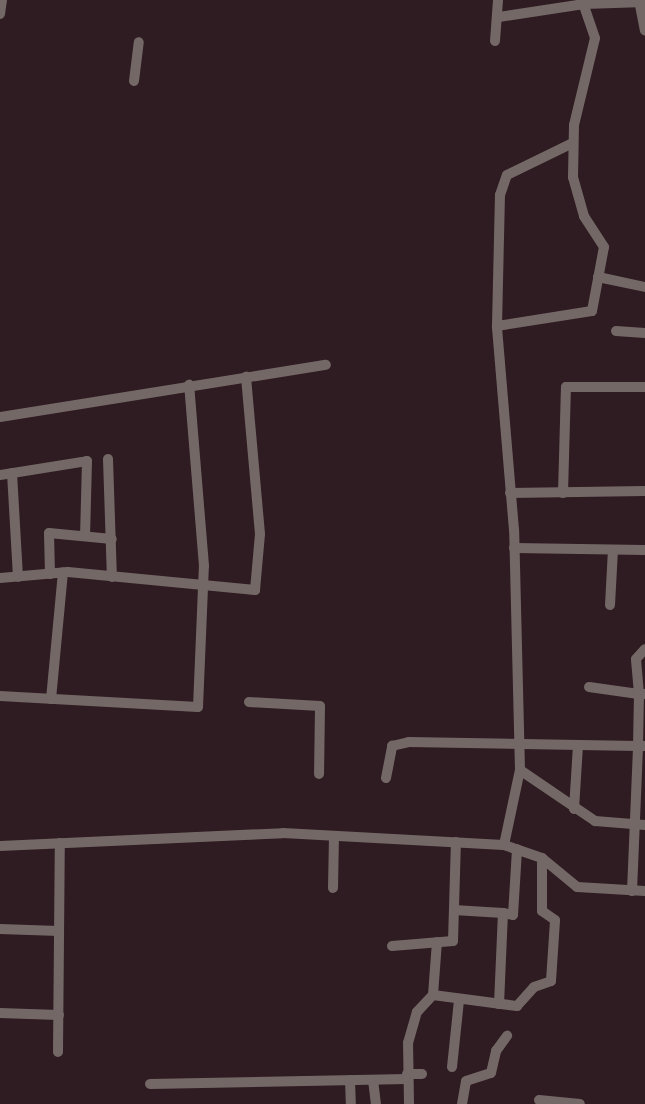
<!DOCTYPE html>
<style>
body{margin:0}
#map{position:relative;width:645px;height:1104px;overflow:hidden;background:#2f1b22;font-family:Commissioner,sans-serif}
div>[style]{position:absolute}
.minor>*{height:10px;margin:-5px;padding:0 5px;transform-origin:5px;border-radius:5px;background:#746867}
span{translate:-50% -50%;white-space:nowrap;text-align:center;line-height:1.15;-webkit-text-stroke:6px #11080b;paint-order:stroke}
</style>
<div id="map">
<div class="minor">
<div style="left:639px;top:0;width:31px;rotate:79deg"></div>
<div style="left:0;top:14px;width:14px;rotate:-82deg"></div>
<div style="left:499px;top:17px;width:86px;rotate:-8.7deg"></div>
<div style="left:584px;top:4px;width:61px;rotate:-1.9deg"></div>
<div style="left:495px;top:41px;width:41px;rotate:-85.8deg"></div>
<div style="left:134px;top:81px;width:39px;rotate:-83deg"></div>
<div style="left:598px;top:277px;width:48px;rotate:12deg"></div>
<div style="left:497px;top:326px;width:96px;rotate:-9deg"></div>
<div style="left:592px;top:311px;width:65px;rotate:-79.4deg"></div>
<div style="left:604px;top:247px;width:37px;rotate:-123deg"></div>
<div style="left:584px;top:216px;width:41px;rotate:-105.8deg"></div>
<div style="left:573px;top:177px;width:52px;rotate:-88.9deg"></div>
<div style="left:574px;top:125px;width:89px;rotate:-76.4deg"></div>
<div style="left:595px;top:38px;width:40px;rotate:-108.9deg"></div>
<div style="left:616px;top:331px;width:29px;rotate:4deg"></div>
<div style="left:0;top:417px;width:330px;rotate:-9.1deg"></div>
<div style="left:108px;top:459px;width:118px;rotate:88.1deg"></div>
<div style="left:12px;top:473px;width:104px;rotate:86.7deg"></div>
<div style="left:0;top:475px;width:88px;rotate:-9.1deg"></div>
<div style="left:87px;top:461px;width:75px;rotate:91.5deg"></div>
<div style="left:510px;top:493px;width:135px;rotate:-0.8deg"></div>
<div style="left:563px;top:493px;width:106px;rotate:-88.4deg"></div>
<div style="left:566px;top:387px;width:79px"></div>
<div style="left:514px;top:548px;width:131px;rotate:0.9deg"></div>
<div style="left:50px;top:574px;width:41px;rotate:-91.4deg"></div>
<div style="left:49px;top:533px;width:63px;rotate:5.4deg"></div>
<div style="left:0;top:578px;width:68px;rotate:-5deg"></div>
<div style="left:68px;top:572px;width:188px;rotate:5.5deg"></div>
<div style="left:255px;top:590px;width:56px;rotate:-84.9deg"></div>
<div style="left:260px;top:534px;width:158px;rotate:-95.1deg"></div>
<div style="left:610px;top:605px;width:55px;rotate:-86.9deg"></div>
<div style="left:589px;top:687px;width:50px;rotate:8deg"></div>
<div style="left:639px;top:694px;width:35px;rotate:-95deg"></div>
<div style="left:636px;top:659px;width:13px;rotate:-48deg"></div>
<div style="left:0;top:696px;width:198px;rotate:3.2deg"></div>
<div style="left:198px;top:707px;width:141px;rotate:-87.6deg"></div>
<div style="left:204px;top:566px;width:182px;rotate:-94.7deg"></div>
<div style="left:51px;top:699px;width:127px;rotate:-84.6deg"></div>
<div style="left:249px;top:702px;width:71px;rotate:3.2deg"></div>
<div style="left:320px;top:706px;width:68px;rotate:90.8deg"></div>
<div style="left:520px;top:770px;width:91px;rotate:34.2deg"></div>
<div style="left:595px;top:821px;width:50px;rotate:4.6deg"></div>
<div style="left:386px;top:778px;width:33px;rotate:-79deg"></div>
<div style="left:392px;top:746px;width:17px;rotate:-13deg"></div>
<div style="left:409px;top:742px;width:229px;rotate:1deg"></div>
<div style="left:638px;top:746px;width:52px;rotate:-88.9deg"></div>
<div style="left:639px;top:694px;width:6px"></div>
<div style="left:574px;top:809px;width:64px;rotate:-86.4deg"></div>
<div style="left:504px;top:845px;width:77px;rotate:-78deg"></div>
<div style="left:520px;top:770px;width:240px;rotate:-91.4deg"></div>
<div style="left:514px;top:530px;width:205px;rotate:-94.8deg"></div>
<div style="left:497px;top:326px;width:131px;rotate:-88.7deg"></div>
<div style="left:500px;top:195px;width:21px;rotate:-71deg"></div>
<div style="left:507px;top:175px;width:73px;rotate:-25.9deg"></div>
<div style="left:0;top:846px;width:283px;rotate:-2.6deg"></div>
<div style="left:283px;top:833px;width:221px;rotate:3.1deg"></div>
<div style="left:504px;top:845px;width:40px;rotate:18.9deg"></div>
<div style="left:542px;top:858px;width:45px;rotate:39.6deg"></div>
<div style="left:577px;top:887px;width:68px;rotate:3.4deg"></div>
<div style="left:333px;top:888px;width:52px;rotate:-88.9deg"></div>
<div style="left:632px;top:891px;width:145px;rotate:-87.6deg"></div>
<div style="left:638px;top:746px;width:7px"></div>
<div style="left:454px;top:910px;width:49px;rotate:3.5deg"></div>
<div style="left:0;top:929px;width:59px;rotate:1.9deg"></div>
<div style="left:392px;top:946px;width:61px;rotate:-4.7deg"></div>
<div style="left:453px;top:941px;width:99px;rotate:-88.3deg"></div>
<div style="left:433px;top:995px;width:85px;rotate:7.5deg"></div>
<div style="left:517px;top:1006px;width:25px;rotate:-48deg"></div>
<div style="left:534px;top:987px;width:18px;rotate:-19deg"></div>
<div style="left:551px;top:981px;width:61px;rotate:-86.2deg"></div>
<div style="left:555px;top:920px;width:16px;rotate:-145deg"></div>
<div style="left:542px;top:911px;width:53px;rotate:-90deg"></div>
<div style="left:499px;top:1004px;width:91px;rotate:-87.5deg"></div>
<div style="left:503px;top:913px;width:10px;rotate:11deg"></div>
<div style="left:513px;top:915px;width:66px;rotate:-86.5deg"></div>
<div style="left:0;top:1013px;width:59px;rotate:1.9deg"></div>
<div style="left:58px;top:1052px;width:209px;rotate:-89.5deg"></div>
<div style="left:452px;top:1067px;width:67px;rotate:-84deg"></div>
<div style="left:407px;top:1074px;width:15px"></div>
<div style="left:350px;top:1080px;width:24px;rotate:88deg"></div>
<div style="left:373px;top:1080px;width:24px;rotate:83deg"></div>
<div style="left:150px;top:1084px;width:257px;rotate:-1.1deg"></div>
<div style="left:539px;top:1100px;width:41px;rotate:5.6deg"></div>
<div style="left:409px;top:1104px;width:61px;rotate:-90.9deg"></div>
<div style="left:408px;top:1043px;width:32px;rotate:-74deg"></div>
<div style="left:417px;top:1012px;width:23px;rotate:-47deg"></div>
<div style="left:433px;top:995px;width:53px;rotate:-85.7deg"></div>
<div style="left:462px;top:1104px;width:23px;rotate:-80deg"></div>
<div style="left:466px;top:1081px;width:26px;rotate:-18deg"></div>
<div style="left:491px;top:1073px;width:23px;rotate:-77deg"></div>
<div style="left:496px;top:1051px;width:19px;rotate:-54deg"></div>
</div>
</div>
